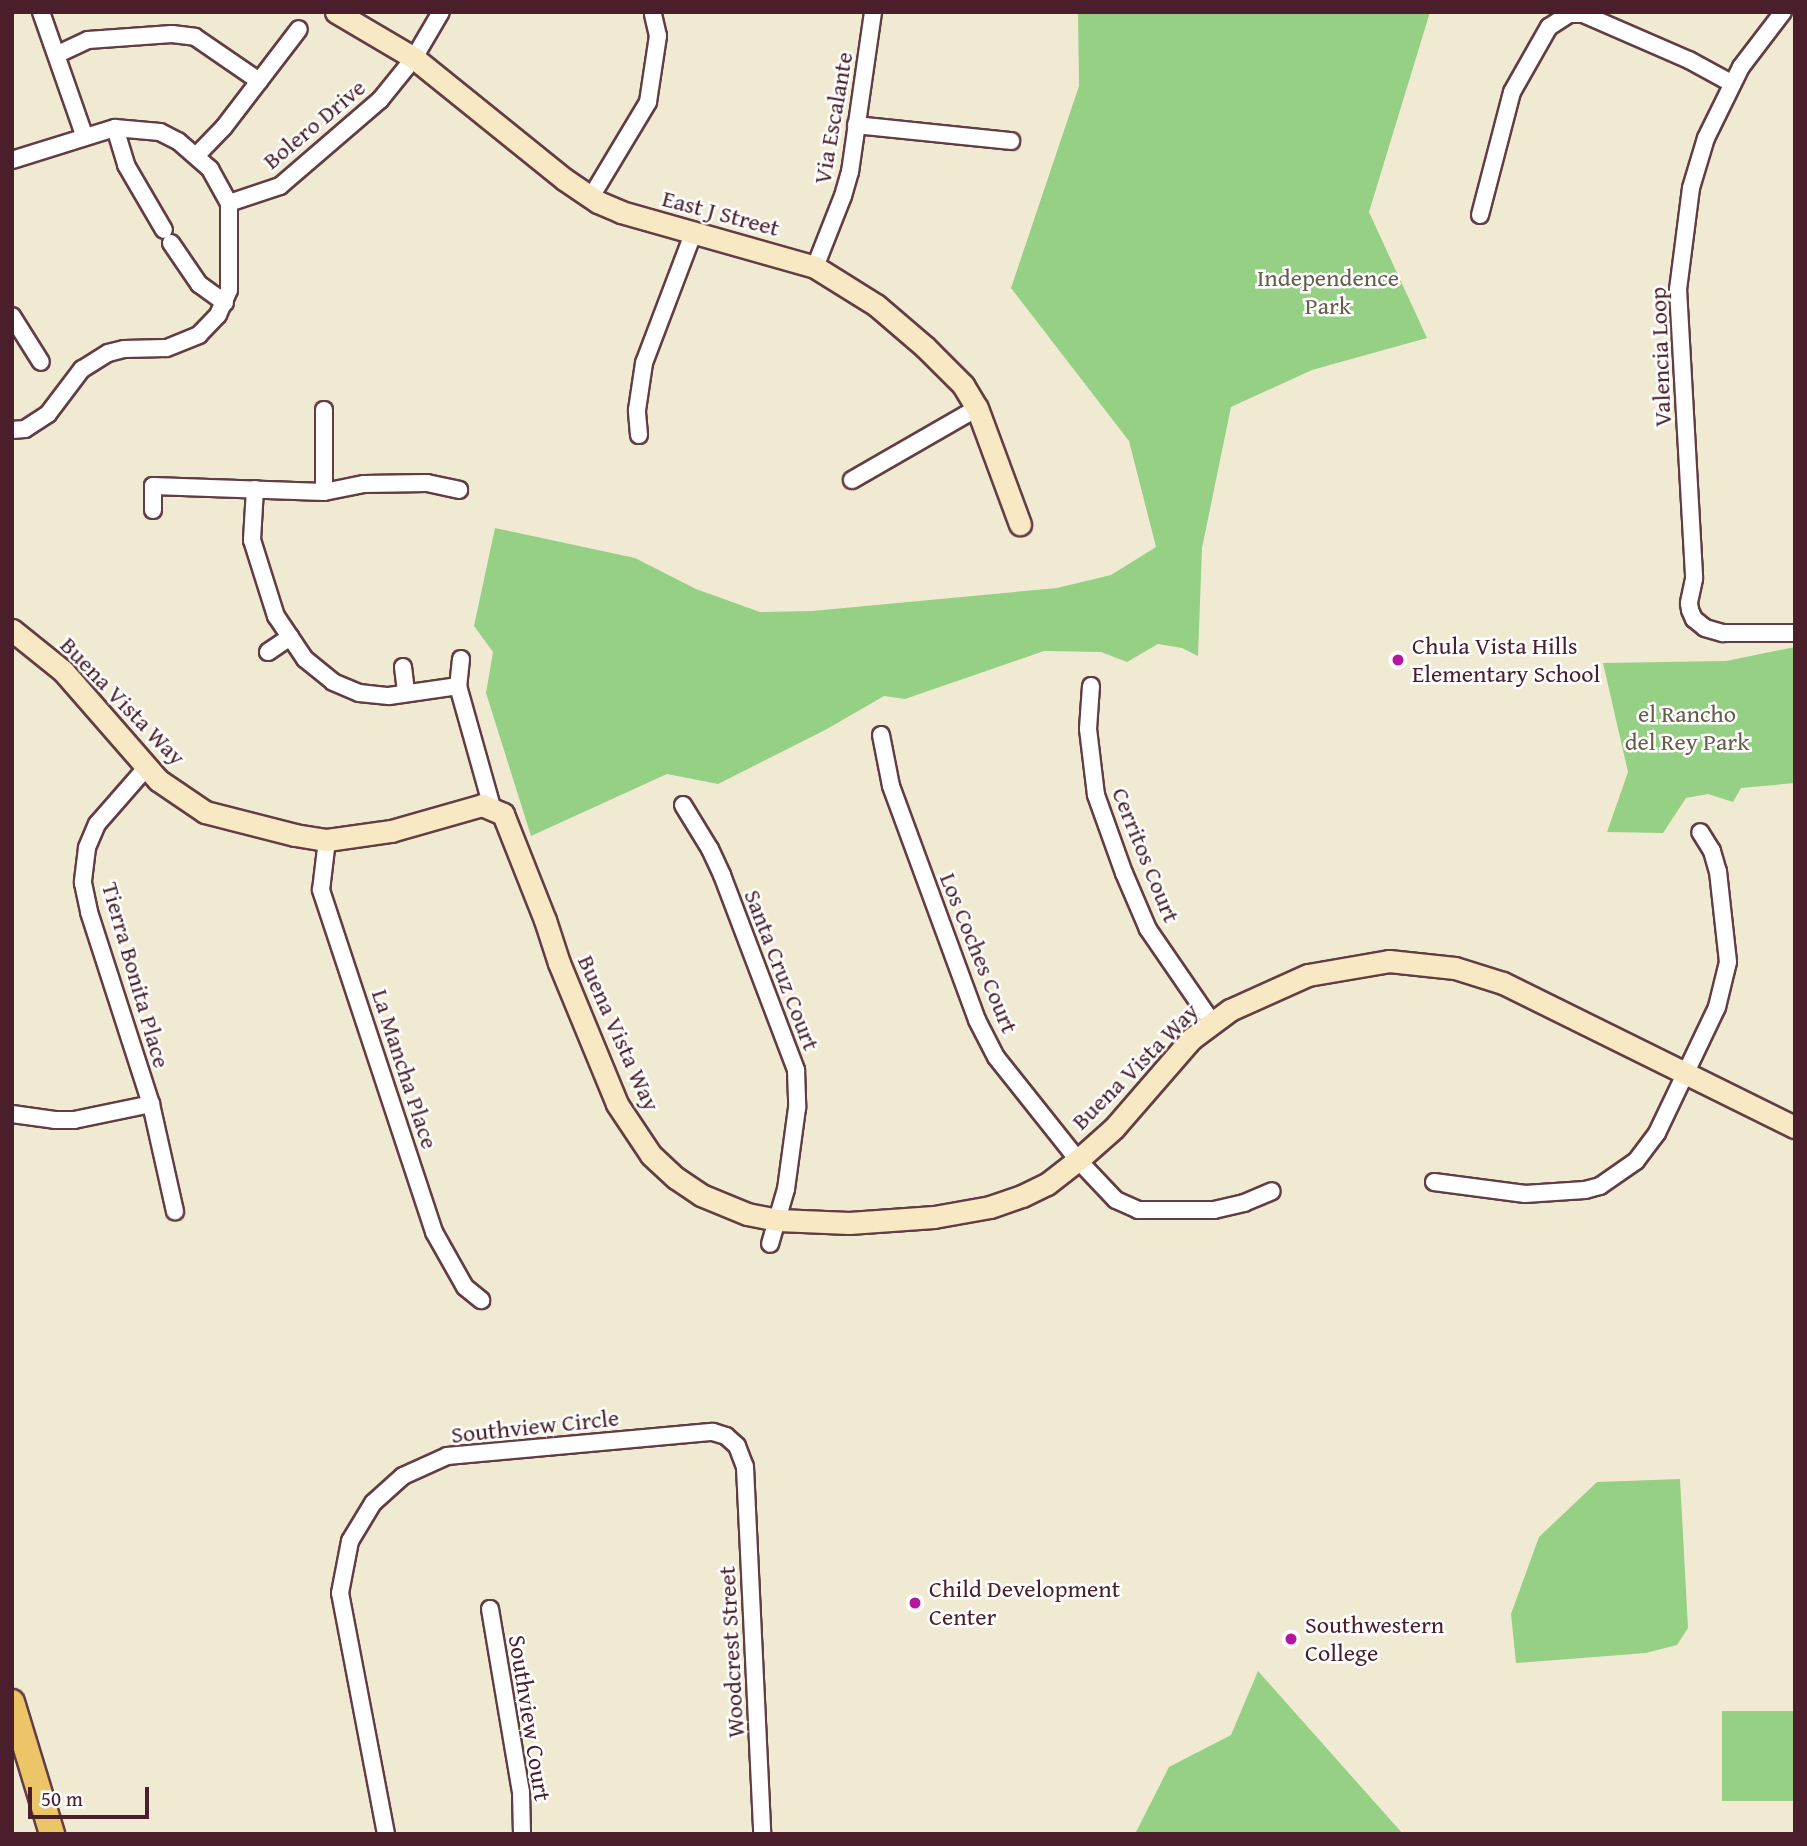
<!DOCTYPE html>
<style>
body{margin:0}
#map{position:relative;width:1807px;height:1846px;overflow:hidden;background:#f1ead3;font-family:"Gentium Book Plus",serif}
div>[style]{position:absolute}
.green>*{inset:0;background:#96d085;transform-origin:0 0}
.roads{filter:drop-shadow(2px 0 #633d44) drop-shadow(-2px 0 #633d44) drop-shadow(0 2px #633d44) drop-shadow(0 -2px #633d44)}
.street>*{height:16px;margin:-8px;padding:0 8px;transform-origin:8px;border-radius:8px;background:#fff}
.secondary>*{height:21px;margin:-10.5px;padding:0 10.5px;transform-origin:10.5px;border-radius:10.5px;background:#f8e8c3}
.primary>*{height:24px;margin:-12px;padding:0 12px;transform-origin:12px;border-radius:12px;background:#edc569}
.dots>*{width:19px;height:19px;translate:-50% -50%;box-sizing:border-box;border:4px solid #fff;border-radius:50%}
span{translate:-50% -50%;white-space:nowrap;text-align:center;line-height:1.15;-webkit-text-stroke:5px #fff;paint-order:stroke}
.street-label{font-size:24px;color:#4a1f2b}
.park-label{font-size:24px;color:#655d4a}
.poi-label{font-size:24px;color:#4a1f2b}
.left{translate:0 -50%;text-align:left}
.frame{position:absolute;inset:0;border:14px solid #4a1f2b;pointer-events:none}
.scale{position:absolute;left:28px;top:1787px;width:121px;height:32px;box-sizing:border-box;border:4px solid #4a1f2b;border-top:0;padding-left:9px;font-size:21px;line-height:24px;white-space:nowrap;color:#4a1f2b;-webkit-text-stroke:5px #fff;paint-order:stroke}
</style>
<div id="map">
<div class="green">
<div style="clip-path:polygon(1078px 12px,1430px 12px,1369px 212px,1427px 338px,1312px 370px,1231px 407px,1202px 548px,1198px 656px,1182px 648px,1158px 644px,1127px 662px,1101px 652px,1044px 651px,905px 699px,884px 696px,827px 729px,718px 784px,667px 774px,531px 836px,486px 693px,493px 652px,474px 626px,495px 528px,635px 558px,696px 589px,760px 612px,812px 611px,1057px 588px,1111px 575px,1156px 547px,1129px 441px,1011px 288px,1079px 86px)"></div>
<div style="clip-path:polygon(1795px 647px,1795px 783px,1741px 788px,1733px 802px,1708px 794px,1686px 798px,1663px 833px,1607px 832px,1628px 772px,1603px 663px,1726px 661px)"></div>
<div style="clip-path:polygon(1680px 1479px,1688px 1628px,1677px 1645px,1646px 1653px,1516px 1663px,1511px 1614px,1539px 1537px,1597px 1482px)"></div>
<div style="clip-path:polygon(1258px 1671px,1403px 1834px,1135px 1834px,1169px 1767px,1231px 1735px)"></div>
<div style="left:1795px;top:1711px;width:90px;height:73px;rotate:90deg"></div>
</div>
<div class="roads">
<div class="street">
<div style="left:41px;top:12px;width:130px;rotate:70.7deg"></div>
<div style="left:1783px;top:12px;width:69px;rotate:127.4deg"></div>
<div style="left:1741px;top:67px;width:79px;rotate:116.2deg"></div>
<div style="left:1706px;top:138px;width:52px;rotate:106.7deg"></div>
<div style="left:1691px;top:188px;width:102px;rotate:97.3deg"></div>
<div style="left:1678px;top:289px;width:290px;rotate:86.8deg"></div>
<div style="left:1694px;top:579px;width:25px;rotate:102deg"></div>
<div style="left:1689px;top:603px;width:7px;rotate:82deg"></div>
<div style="left:1690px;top:610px;width:10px;rotate:66deg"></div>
<div style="left:1694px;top:619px;width:14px;rotate:39deg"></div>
<div style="left:1705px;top:628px;width:19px;rotate:16deg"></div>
<div style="left:1723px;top:633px;width:72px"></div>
<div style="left:58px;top:54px;width:33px;rotate:-25deg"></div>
<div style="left:88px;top:40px;width:84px;rotate:-4.1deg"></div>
<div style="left:172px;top:34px;width:23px;rotate:7deg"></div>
<div style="left:195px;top:37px;width:78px;rotate:34.5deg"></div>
<div style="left:856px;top:125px;width:156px;rotate:5.9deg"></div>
<div style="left:115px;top:128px;width:39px;rotate:73deg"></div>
<div style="left:126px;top:165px;width:75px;rotate:59.7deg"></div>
<div style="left:196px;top:156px;width:40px;rotate:-46deg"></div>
<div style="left:224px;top:127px;width:123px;rotate:-52.6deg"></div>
<div style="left:12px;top:160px;width:108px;rotate:-17.3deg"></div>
<div style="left:115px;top:128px;width:45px;rotate:5.1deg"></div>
<div style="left:160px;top:132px;width:20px;rotate:27deg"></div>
<div style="left:178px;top:141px;width:43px;rotate:41.2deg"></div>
<div style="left:210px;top:169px;width:39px;rotate:61deg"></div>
<div style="left:229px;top:203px;width:87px;rotate:90deg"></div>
<div style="left:229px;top:290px;width:27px;rotate:114deg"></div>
<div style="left:218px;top:315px;width:28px;rotate:134deg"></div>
<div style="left:199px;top:335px;width:35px;rotate:158deg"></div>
<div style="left:166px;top:348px;width:42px;rotate:178.6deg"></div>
<div style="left:124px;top:349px;width:16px;rotate:166deg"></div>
<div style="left:108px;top:353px;width:31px;rotate:148deg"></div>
<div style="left:82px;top:369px;width:56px;rotate:127.1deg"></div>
<div style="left:48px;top:414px;width:27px;rotate:147deg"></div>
<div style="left:25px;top:429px;width:13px;rotate:176deg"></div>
<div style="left:591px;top:197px;width:111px;rotate:-59deg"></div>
<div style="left:648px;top:102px;width:67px;rotate:-81.4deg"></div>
<div style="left:658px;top:36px;width:23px;rotate:-103deg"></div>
<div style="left:229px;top:203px;width:54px;rotate:-18.4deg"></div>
<div style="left:280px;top:186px;width:132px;rotate:-40.7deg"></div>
<div style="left:380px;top:100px;width:54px;rotate:-51deg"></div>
<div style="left:414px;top:58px;width:53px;rotate:-59.6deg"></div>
<div style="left:1480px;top:215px;width:127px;rotate:-75.4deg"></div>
<div style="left:1512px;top:92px;width:75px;rotate:-60.4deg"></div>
<div style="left:1549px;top:27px;width:24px;rotate:-33deg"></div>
<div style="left:1569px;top:14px;width:14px"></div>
<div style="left:1583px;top:14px;width:116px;rotate:23.5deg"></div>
<div style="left:1689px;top:60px;width:48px;rotate:28.7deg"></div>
<div style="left:171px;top:243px;width:50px;rotate:55.7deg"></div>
<div style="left:199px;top:284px;width:32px;rotate:36deg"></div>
<div style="left:815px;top:267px;width:76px;rotate:-68.5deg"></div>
<div style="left:843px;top:196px;width:25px;rotate:-74deg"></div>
<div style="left:850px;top:172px;width:162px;rotate:-81.8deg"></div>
<div style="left:12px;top:316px;width:54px;rotate:57.8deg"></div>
<div style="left:324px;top:410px;width:82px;rotate:90deg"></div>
<div style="left:639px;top:435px;width:25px;rotate:-95deg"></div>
<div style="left:637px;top:410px;width:48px;rotate:-81.5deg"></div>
<div style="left:644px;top:363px;width:138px;rotate:-69.2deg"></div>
<div style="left:852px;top:480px;width:144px;rotate:-29.9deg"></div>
<div style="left:255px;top:489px;width:51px;rotate:93.4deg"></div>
<div style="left:252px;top:540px;width:80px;rotate:72.5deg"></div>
<div style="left:276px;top:616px;width:52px;rotate:56deg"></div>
<div style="left:305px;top:659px;width:36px;rotate:39deg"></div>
<div style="left:333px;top:682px;width:28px;rotate:23deg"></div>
<div style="left:359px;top:693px;width:30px;rotate:6deg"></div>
<div style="left:389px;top:696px;width:70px;rotate:-8.2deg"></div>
<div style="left:153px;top:510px;width:24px;rotate:-90deg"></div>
<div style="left:153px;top:486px;width:171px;rotate:2deg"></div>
<div style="left:324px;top:492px;width:41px;rotate:-11.3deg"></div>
<div style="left:364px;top:484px;width:63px;rotate:-0.9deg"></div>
<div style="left:427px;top:483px;width:33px;rotate:12deg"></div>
<div style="left:268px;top:652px;width:27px;rotate:-34deg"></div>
<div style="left:461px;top:659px;width:27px;rotate:96deg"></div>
<div style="left:458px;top:686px;width:126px;rotate:74.3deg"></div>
<div style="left:403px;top:667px;width:26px;rotate:83deg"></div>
<div style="left:1091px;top:686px;width:43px;rotate:94deg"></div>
<div style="left:1088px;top:729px;width:66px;rotate:83.1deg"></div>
<div style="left:1096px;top:795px;width:83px;rotate:70.3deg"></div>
<div style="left:1124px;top:873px;width:61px;rotate:66.8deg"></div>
<div style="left:1148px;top:929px;width:113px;rotate:55.5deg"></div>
<div style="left:881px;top:735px;width:52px;rotate:78.9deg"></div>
<div style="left:891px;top:786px;width:249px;rotate:69.8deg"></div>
<div style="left:977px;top:1020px;width:42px;rotate:62.8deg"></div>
<div style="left:996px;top:1057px;width:132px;rotate:51.5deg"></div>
<div style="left:1078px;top:1160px;width:55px;rotate:46.5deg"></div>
<div style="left:1116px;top:1200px;width:24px;rotate:24deg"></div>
<div style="left:1138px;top:1210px;width:76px"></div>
<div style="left:1214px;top:1210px;width:31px;rotate:-13deg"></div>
<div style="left:1244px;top:1203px;width:30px;rotate:-23deg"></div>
<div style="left:146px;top:768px;width:74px;rotate:131.2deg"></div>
<div style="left:97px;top:824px;width:26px;rotate:113deg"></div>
<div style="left:87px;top:848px;width:35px;rotate:97deg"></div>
<div style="left:83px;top:883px;width:30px;rotate:78deg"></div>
<div style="left:89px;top:912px;width:202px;rotate:72.1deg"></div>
<div style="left:151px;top:1104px;width:110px;rotate:77.4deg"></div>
<div style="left:683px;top:805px;width:52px;rotate:58.5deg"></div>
<div style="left:710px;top:849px;width:29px;rotate:65deg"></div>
<div style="left:722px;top:875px;width:209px;rotate:69.2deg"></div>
<div style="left:796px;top:1070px;width:38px;rotate:88deg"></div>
<div style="left:797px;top:1108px;width:82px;rotate:97.7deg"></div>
<div style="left:786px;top:1189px;width:57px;rotate:106.2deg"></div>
<div style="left:327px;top:840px;width:50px;rotate:96.8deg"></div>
<div style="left:321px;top:890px;width:360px;rotate:71.7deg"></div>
<div style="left:434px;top:1232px;width:63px;rotate:60.6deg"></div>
<div style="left:465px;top:1287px;width:21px;rotate:39deg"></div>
<div style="left:12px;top:1114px;width:43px;rotate:7.9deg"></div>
<div style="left:55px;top:1120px;width:19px"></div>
<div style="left:74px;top:1120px;width:79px;rotate:-11.7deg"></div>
<div style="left:1434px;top:1182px;width:92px;rotate:7.5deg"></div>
<div style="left:1525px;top:1194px;width:60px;rotate:-3.8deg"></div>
<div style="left:1585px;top:1190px;width:16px;rotate:-15deg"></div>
<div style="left:1600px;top:1186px;width:44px;rotate:-34.8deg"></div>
<div style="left:1636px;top:1161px;width:35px;rotate:-53deg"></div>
<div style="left:1657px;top:1133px;width:140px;rotate:-64.5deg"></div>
<div style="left:1717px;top:1007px;width:46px;rotate:-76.3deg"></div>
<div style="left:1728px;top:962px;width:91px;rotate:-96.3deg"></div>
<div style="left:1718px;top:872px;width:22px;rotate:-106deg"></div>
<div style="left:1712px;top:851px;width:22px;rotate:-122deg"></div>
<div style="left:490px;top:1609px;width:186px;rotate:80.4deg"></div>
<div style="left:521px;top:1792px;width:42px;rotate:88.6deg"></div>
<div style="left:386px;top:1834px;width:245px;rotate:-100.8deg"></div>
<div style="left:340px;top:1593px;width:53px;rotate:-79.1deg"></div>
<div style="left:350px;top:1541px;width:44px;rotate:-58.8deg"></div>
<div style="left:373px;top:1503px;width:40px;rotate:-42deg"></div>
<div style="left:403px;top:1476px;width:48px;rotate:-24.4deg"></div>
<div style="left:447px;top:1456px;width:267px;rotate:-5.2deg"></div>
<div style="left:713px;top:1432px;width:14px;rotate:17deg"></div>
<div style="left:726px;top:1436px;width:15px;rotate:42deg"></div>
<div style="left:737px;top:1446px;width:22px;rotate:69deg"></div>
<div style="left:745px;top:1467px;width:367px;rotate:87.3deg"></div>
</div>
<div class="secondary">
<div style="left:336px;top:12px;width:91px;rotate:30.5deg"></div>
<div style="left:414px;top:58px;width:193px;rotate:38.9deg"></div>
<div style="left:564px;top:179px;width:41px;rotate:34.1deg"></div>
<div style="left:598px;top:202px;width:25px;rotate:23deg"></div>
<div style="left:621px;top:212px;width:202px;rotate:15.8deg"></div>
<div style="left:815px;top:267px;width:72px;rotate:31.9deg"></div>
<div style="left:876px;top:305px;width:65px;rotate:40.6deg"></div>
<div style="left:925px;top:347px;width:54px;rotate:45deg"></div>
<div style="left:963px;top:385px;width:27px;rotate:59deg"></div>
<div style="left:977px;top:408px;width:124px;rotate:69.7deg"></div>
<div style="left:12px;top:630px;width:65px;rotate:38.8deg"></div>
<div style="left:63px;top:671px;width:145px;rotate:48.9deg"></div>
<div style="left:158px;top:780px;width:57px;rotate:34.2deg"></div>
<div style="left:205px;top:812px;width:93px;rotate:14.3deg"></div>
<div style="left:295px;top:835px;width:32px;rotate:9deg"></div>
<div style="left:327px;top:840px;width:65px;rotate:-8deg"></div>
<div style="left:391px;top:831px;width:95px;rotate:-15.9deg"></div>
<div style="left:482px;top:805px;width:23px;rotate:23deg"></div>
<div style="left:503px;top:814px;width:114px;rotate:68.4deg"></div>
<div style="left:545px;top:920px;width:45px;rotate:72deg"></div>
<div style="left:559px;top:963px;width:152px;rotate:67.6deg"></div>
<div style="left:617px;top:1104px;width:61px;rotate:56.3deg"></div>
<div style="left:651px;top:1155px;width:34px;rotate:43deg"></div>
<div style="left:676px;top:1178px;width:30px;rotate:34deg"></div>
<div style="left:701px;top:1195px;width:50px;rotate:22.4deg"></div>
<div style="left:747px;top:1214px;width:32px;rotate:11deg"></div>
<div style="left:778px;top:1220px;width:71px;rotate:2.4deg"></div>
<div style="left:849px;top:1223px;width:85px;rotate:-4deg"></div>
<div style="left:934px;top:1217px;width:57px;rotate:-10.1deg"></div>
<div style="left:990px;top:1207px;width:34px;rotate:-19deg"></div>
<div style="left:1022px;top:1196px;width:28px;rotate:-26deg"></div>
<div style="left:1047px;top:1184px;width:39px;rotate:-38deg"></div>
<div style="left:1078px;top:1160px;width:48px;rotate:-41.6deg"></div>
<div style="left:1114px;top:1128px;width:118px;rotate:-49.1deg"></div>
<div style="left:1191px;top:1039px;width:49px;rotate:-36.6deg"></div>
<div style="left:1230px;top:1010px;width:85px;rotate:-24.2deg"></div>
<div style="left:1308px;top:975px;width:82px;rotate:-9.8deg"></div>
<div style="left:1389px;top:961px;width:66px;rotate:6.1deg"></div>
<div style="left:1455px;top:968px;width:50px;rotate:17.4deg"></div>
<div style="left:1503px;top:983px;width:326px;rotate:26.3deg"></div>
</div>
<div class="primary">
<div style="left:12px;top:1702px;width:138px;rotate:73.1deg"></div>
</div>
</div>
<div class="dots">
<div style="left:1398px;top:660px;background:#b5179e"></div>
<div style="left:915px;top:1603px;background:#b5179e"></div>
<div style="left:1291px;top:1639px;background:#b5179e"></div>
</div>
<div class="street-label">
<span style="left:833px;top:118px;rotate:-80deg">Via Escalante</span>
<span style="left:314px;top:124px;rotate:-40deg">Bolero Drive</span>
<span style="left:721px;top:213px;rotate:15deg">East J Street</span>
<span style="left:1660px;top:357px;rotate:-92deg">Valencia Loop</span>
<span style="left:123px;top:701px;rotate:46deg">Buena Vista Way</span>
<span style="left:1146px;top:855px;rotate:68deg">Cerritos Court</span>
<span style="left:979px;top:953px;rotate:68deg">Los Coches Court</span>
<span style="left:782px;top:970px;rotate:69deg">Santa Cruz Court</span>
<span style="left:136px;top:975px;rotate:74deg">Tierra Bonita Place</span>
<span style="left:619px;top:1033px;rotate:66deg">Buena Vista Way</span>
<span style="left:1135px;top:1066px;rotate:-45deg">Buena Vista Way</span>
<span style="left:405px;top:1069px;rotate:72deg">La Mancha Place</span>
<span style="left:535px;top:1426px;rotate:-6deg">Southview Circle</span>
<span style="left:731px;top:1652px;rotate:-93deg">Woodcrest Street</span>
<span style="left:530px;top:1718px;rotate:81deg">Southview Court</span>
</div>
<div class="park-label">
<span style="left:1328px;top:292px">Independence<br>Park</span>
<span style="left:1687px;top:728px">el Rancho<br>del Rey Park</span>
</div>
<div class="poi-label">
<span class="left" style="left:1412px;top:660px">Chula Vista Hills<br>Elementary School</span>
<span class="left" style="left:929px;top:1603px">Child Development<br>Center</span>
<span class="left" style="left:1305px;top:1639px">Southwestern<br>College</span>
</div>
<div class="frame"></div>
<div class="scale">50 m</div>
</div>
